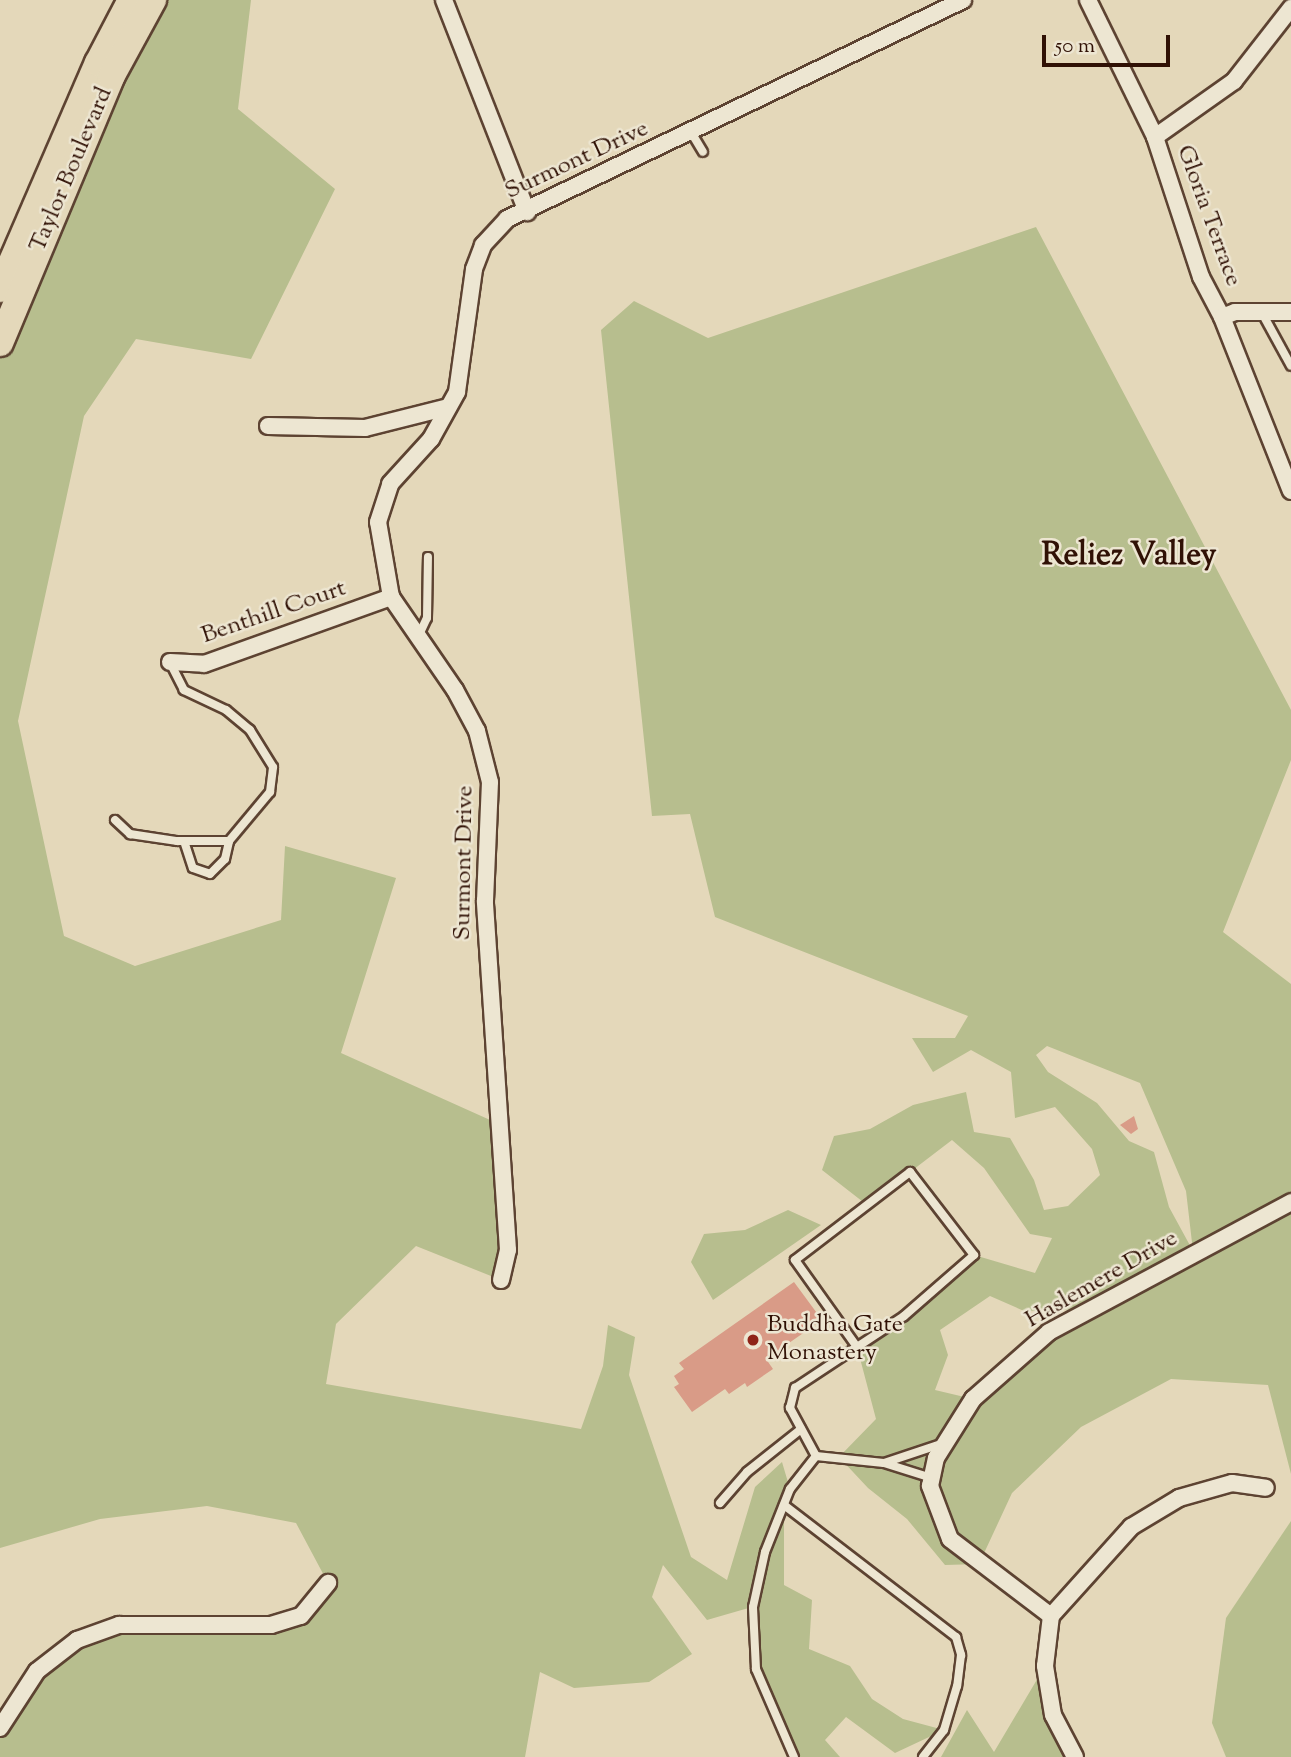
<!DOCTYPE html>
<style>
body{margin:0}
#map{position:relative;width:1291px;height:1757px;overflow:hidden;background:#e4d8ba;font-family:"Sorts Mill Goudy",serif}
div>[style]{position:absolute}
.green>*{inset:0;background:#b7be8e}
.building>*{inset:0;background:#d99b87}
.roads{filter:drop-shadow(2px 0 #5d4332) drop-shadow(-2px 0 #5d4332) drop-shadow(0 2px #5d4332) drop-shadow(0 -2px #5d4332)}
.lane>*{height:8px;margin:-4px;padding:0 4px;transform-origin:4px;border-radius:4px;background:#ede6d2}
.street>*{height:16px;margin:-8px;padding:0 8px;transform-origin:8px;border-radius:8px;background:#ede6d2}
.primary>*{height:26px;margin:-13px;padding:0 13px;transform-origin:13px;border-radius:13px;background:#e4d8ba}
.dots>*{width:19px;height:19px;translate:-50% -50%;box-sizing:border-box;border:4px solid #ede6d2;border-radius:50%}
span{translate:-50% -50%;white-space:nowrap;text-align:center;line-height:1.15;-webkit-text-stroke:5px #ede6d2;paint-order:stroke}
.street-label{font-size:24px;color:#301105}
.poi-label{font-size:24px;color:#301105}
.left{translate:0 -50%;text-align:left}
.district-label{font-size:32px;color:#301105;font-weight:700}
.scale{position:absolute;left:1042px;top:35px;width:128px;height:32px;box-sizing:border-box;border:4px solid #301105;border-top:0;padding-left:9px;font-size:21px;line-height:24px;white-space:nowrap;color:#301105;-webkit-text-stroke:5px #ede6d2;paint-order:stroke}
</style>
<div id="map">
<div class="green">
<div style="clip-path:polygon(153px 0,251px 0,238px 109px,335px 189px,251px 359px,136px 339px,84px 416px,18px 721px,64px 936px,135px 966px,281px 920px,285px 846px,396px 878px,341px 1053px,499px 1124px,501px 1280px,416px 1246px,336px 1324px,326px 1384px,581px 1429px,603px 1366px,608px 1325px,635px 1337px,629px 1375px,691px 1557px,727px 1580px,755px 1487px,782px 1462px,790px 1489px,784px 1506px,784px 1585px,812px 1600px,809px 1649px,850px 1666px,872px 1699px,903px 1719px,944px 1730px,895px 1753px,846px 1717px,825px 1740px,840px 1757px,794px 1757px,756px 1669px,752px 1607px,707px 1620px,663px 1565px,652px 1597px,692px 1654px,649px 1682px,574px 1688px,540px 1672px,525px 1757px,0 1757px,0 1728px,37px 1671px,119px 1625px,301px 1616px,328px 1583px,296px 1523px,207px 1506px,100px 1519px,0 1548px,0 343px)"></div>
<div style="clip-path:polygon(evenodd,1036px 227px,1291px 710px,1291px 760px,1223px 932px,1291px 984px,1291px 1474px,1268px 1385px,1171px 1379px,1081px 1427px,1012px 1493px,979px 1564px,945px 1565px,907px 1519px,868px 1488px,839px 1457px,876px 1419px,857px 1347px,904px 1316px,974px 1255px,1035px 1273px,1052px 1238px,1030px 1234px,984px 1168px,952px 1140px,867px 1205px,822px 1170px,834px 1136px,870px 1129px,913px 1105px,966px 1092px,974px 1132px,1010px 1138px,1034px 1180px,1044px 1210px,1068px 1206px,1100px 1175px,1092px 1149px,1055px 1107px,1015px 1118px,1011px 1072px,971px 1050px,933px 1072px,912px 1038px,955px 1038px,968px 1016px,715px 917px,690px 814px,652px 816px,601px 330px,634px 301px,708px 338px,1036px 227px,1047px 1046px,1140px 1083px,1186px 1191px,1193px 1251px,1169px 1207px,1154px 1152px,1129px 1141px,1097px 1103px,1048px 1072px,1036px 1055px,1047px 1046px,1036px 227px,990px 1296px,1024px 1311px,1089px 1309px,973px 1399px,935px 1390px,948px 1355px,940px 1330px,990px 1296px)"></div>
<div style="clip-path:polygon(788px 1210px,821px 1225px,713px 1300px,691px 1262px,704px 1234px,745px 1230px)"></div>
<div style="clip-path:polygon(1291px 1521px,1291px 1757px,1226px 1757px,1212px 1723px,1226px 1618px)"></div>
<div style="clip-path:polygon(1045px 1666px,1075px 1757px,941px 1757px,967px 1710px,994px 1752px)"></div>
</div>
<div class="building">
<div style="clip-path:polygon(1134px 1116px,1138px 1129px,1131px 1134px,1120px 1125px)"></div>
<div style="clip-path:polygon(794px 1282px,822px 1320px,766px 1359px,773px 1369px,747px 1387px,745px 1383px,729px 1394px,725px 1389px,692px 1412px,674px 1387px,679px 1384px,674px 1376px,684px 1369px,679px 1363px)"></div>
</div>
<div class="roads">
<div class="lane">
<div style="left:691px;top:132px;width:23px;rotate:59deg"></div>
<div style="left:1262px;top:313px;width:60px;rotate:61.3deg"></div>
<div style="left:418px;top:637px;width:21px;rotate:-65deg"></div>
<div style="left:427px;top:618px;width:61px;rotate:-89.1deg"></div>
<div style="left:115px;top:820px;width:21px;rotate:43deg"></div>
<div style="left:130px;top:834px;width:48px;rotate:8.5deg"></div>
<div style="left:177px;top:841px;width:52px"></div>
<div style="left:229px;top:841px;width:64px;rotate:-50.1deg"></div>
<div style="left:270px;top:792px;width:25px;rotate:-83deg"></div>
<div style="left:273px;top:767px;width:44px;rotate:-121.9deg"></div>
<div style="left:250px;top:730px;width:31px;rotate:-140deg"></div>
<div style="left:226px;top:710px;width:47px;rotate:-154.5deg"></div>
<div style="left:184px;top:690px;width:31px;rotate:-117deg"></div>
<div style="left:184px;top:841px;width:28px;rotate:72deg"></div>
<div style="left:193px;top:868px;width:18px;rotate:19deg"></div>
<div style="left:210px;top:874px;width:21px;rotate:-45deg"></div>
<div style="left:225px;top:859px;width:18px;rotate:-77deg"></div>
<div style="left:910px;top:1172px;width:105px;rotate:52.4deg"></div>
<div style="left:974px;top:1255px;width:93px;rotate:138.9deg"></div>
<div style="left:904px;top:1316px;width:56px;rotate:146.6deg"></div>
<div style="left:857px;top:1347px;width:107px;rotate:-125.5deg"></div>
<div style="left:795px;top:1260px;width:145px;rotate:-37.4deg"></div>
<div style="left:816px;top:1456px;width:55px;rotate:-118.4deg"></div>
<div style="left:790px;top:1408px;width:21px;rotate:-76deg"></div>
<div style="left:795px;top:1388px;width:74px;rotate:-33.5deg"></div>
<div style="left:884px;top:1463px;width:60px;rotate:-18.4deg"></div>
<div style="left:720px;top:1503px;width:41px;rotate:-48.9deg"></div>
<div style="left:747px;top:1472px;width:69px;rotate:-38.5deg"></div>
<div style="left:784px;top:1505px;width:217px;rotate:37.5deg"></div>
<div style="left:956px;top:1637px;width:19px;rotate:74deg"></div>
<div style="left:961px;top:1655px;width:31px;rotate:97deg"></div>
<div style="left:957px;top:1686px;width:46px;rotate:106.5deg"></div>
<div style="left:944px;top:1730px;width:34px;rotate:128deg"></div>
<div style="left:794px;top:1757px;width:96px;rotate:-113.4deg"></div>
<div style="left:756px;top:1669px;width:62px;rotate:-92.8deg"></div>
<div style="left:753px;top:1607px;width:56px;rotate:-77.7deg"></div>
<div style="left:765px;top:1552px;width:68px;rotate:-68.4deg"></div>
<div style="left:790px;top:1489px;width:42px;rotate:-51.8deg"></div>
<div style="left:816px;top:1456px;width:68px;rotate:5.9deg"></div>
<div style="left:884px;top:1463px;width:50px;rotate:17.4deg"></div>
</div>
<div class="street">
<div style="left:444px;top:0;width:228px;rotate:68.6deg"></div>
<div style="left:1088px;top:0;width:153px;rotate:63.9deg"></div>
<div style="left:1155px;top:137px;width:147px;rotate:71.8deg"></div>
<div style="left:1201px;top:277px;width:45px;rotate:62.3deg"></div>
<div style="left:1222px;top:317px;width:187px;rotate:68.4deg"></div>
<div style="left:1155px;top:137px;width:97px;rotate:-35.3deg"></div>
<div style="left:1234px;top:81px;width:93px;rotate:-52deg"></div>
<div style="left:1222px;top:317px;width:14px;rotate:-21deg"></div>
<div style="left:1235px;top:312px;width:56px"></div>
<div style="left:268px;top:426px;width:97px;rotate:1.2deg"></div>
<div style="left:365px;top:428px;width:86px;rotate:-14.2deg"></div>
<div style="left:170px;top:662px;width:34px;rotate:3deg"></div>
<div style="left:204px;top:664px;width:199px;rotate:-19.7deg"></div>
<div style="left:501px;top:1280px;width:31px;rotate:-77deg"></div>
<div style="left:508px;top:1250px;width:350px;rotate:-93.8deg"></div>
<div style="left:485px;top:901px;width:119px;rotate:-87.6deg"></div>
<div style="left:490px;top:782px;width:53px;rotate:-104.3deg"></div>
<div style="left:477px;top:731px;width:47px;rotate:-118.2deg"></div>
<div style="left:455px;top:690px;width:113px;rotate:-124.5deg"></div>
<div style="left:391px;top:597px;width:76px;rotate:-99.8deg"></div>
<div style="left:378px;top:522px;width:40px;rotate:-72deg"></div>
<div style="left:390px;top:484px;width:61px;rotate:-47.7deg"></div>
<div style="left:431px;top:439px;width:54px;rotate:-61deg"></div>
<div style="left:457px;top:392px;width:124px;rotate:-82.1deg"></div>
<div style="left:474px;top:269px;width:26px;rotate:-69deg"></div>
<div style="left:483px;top:245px;width:35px;rotate:-47deg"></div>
<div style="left:507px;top:219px;width:506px;rotate:-25.65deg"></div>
<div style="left:1051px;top:1616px;width:127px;rotate:-142.7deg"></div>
<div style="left:950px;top:1539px;width:57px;rotate:-110.7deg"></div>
<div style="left:930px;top:1486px;width:29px;rotate:-78deg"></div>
<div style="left:936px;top:1458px;width:70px;rotate:-57.9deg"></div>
<div style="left:973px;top:1399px;width:101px;rotate:-41.4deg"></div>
<div style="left:1049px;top:1332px;width:275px;rotate:-28.2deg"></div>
<div style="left:0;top:1728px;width:68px;rotate:-57deg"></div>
<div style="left:37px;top:1671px;width:51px;rotate:-37.8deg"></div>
<div style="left:77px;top:1640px;width:45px;rotate:-19.7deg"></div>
<div style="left:119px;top:1625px;width:152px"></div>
<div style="left:271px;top:1625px;width:31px;rotate:-17deg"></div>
<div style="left:301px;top:1616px;width:43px;rotate:-50.7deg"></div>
<div style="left:1075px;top:1757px;width:47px;rotate:-117.6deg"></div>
<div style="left:1053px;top:1715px;width:50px;rotate:-99.3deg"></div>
<div style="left:1045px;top:1666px;width:50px;rotate:-83.2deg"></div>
<div style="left:1051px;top:1616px;width:120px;rotate:-48deg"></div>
<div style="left:1131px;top:1527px;width:56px;rotate:-31.1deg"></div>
<div style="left:1179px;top:1498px;width:55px;rotate:-15.8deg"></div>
<div style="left:1232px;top:1483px;width:34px;rotate:8deg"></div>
</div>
<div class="primary">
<div style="left:0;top:289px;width:246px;rotate:-66.6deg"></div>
<div style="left:98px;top:63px;width:71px;rotate:-62.4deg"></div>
<div style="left:0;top:343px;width:288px;rotate:-67.3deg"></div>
<div style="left:111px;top:77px;width:88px;rotate:-61.4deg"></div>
</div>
</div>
<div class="dots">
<div style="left:753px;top:1340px;background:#8f2418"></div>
</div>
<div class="street-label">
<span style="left:577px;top:161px;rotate:-25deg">Surmont Drive</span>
<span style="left:72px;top:170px;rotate:-67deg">Taylor Boulevard</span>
<span style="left:1208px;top:216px;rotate:70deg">Gloria Terrace</span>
<span style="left:274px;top:613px;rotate:-19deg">Benthill Court</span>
<span style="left:465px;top:863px;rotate:-89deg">Surmont Drive</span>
<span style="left:1102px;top:1280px;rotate:-30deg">Haslemere Drive</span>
</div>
<div class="poi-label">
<span class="left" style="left:767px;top:1340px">Buddha Gate<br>Monastery</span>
</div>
<div class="district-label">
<span style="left:1129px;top:556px">Reliez Valley</span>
</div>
<div class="scale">50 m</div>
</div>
